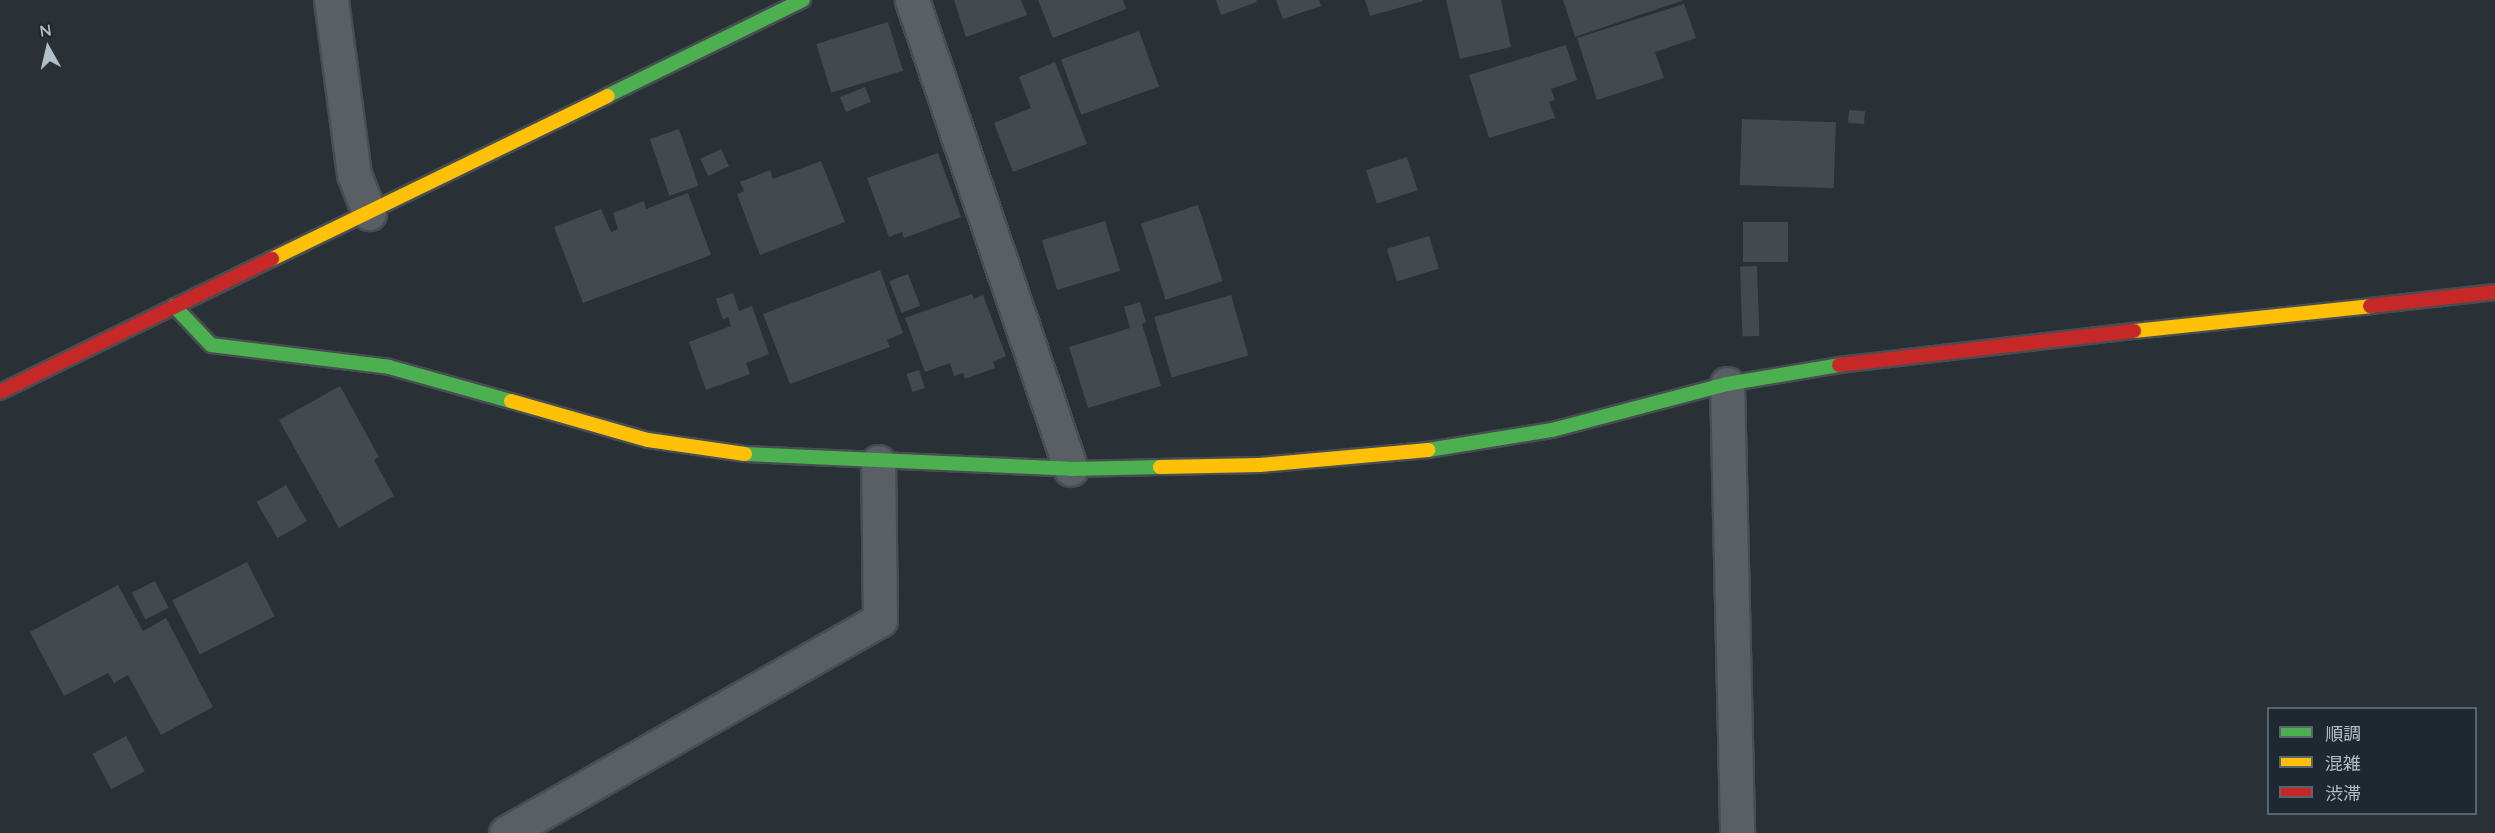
<!DOCTYPE html>
<meta charset="utf-8">
<style>
body{margin:0}
#map{position:relative;width:2495px;height:833px;overflow:hidden;background:#293136;font-family:Quicksand,"Noto Sans JP",sans-serif}
div>[style]{position:absolute}
.building>*{inset:0;background:#43494d;transform-origin:0 0}
.roads{filter:drop-shadow(2px 0 #474d51) drop-shadow(-2px 0 #474d51) drop-shadow(0 2px #474d51) drop-shadow(0 -2px #474d51)}
.street>*{height:33px;margin:-16.5px;padding:0 16.5px;transform-origin:16.5px;border-radius:16.5px;background:#595f64}
.fast>*{height:14px;margin:-7px;padding:0 7px;transform-origin:7px;border-radius:7px;background:#4caf50}
.slow>*{height:14px;margin:-7px;padding:0 7px;transform-origin:7px;border-radius:7px;background:#ffc107}
.jam>*{height:14px;margin:-7px;padding:0 7px;transform-origin:7px;border-radius:7px;background:#c62828}
span{translate:-50% -50%;white-space:nowrap;text-align:center;line-height:1.15;-webkit-text-stroke:4.5px #1d2830;paint-order:stroke}
.legend{position:absolute;left:2267px;top:707px;width:210px;height:108px;box-sizing:border-box;background:#1d2830;border:2px solid #59646c;margin:0;padding:8px 10px;list-style:none;font-size:18px;color:#b3bec6}
.legend li{display:flex;align-items:center;gap:12px;height:30px}
.legend b{width:30px;border:2px solid #59646c}
.north{position:absolute;left:18px;top:18px;width:60px;height:60px;-webkit-text-stroke:4px #1d2830;paint-order:stroke;rotate:352deg;font-size:16px;font-weight:700;line-height:24px;text-align:center;color:#b3bec6}
.north::after{content:'';display:block;margin:auto;width:21px;height:27px;background:#b3bec6;clip-path:polygon(50% 0,100% 100%,50% 72%,0 100%)}
</style>
<div id="map">
<div class="building">
<div style="clip-path:polygon(954px 0,1021px 0,1027px 15px,966px 37px)"></div>
<div style="clip-path:polygon(1038px 0,1123px 0,1126px 9px,1053px 38px)"></div>
<div style="clip-path:polygon(1216px 0,1256px 0,1257px 2px,1221px 15px)"></div>
<div style="clip-path:polygon(1276px 0,1319px 0,1321px 6px,1283px 19px)"></div>
<div style="clip-path:polygon(1365px 0,1423px 0,1423px 1px,1370px 16px)"></div>
<div style="clip-path:polygon(1446px 0,1501px 0,1511px 47px,1460px 59px)"></div>
<div style="clip-path:polygon(1563px 0,1684px 0,1575px 37px)"></div>
<div style="clip-path:polygon(1684px 4px,1696px 38px,1655px 52px,1664px 78px,1597px 100px,1577px 38px)"></div>
<div style="left:888px;top:22px;width:51px;height:75px;rotate:73deg"></div>
<div style="left:1139px;top:31px;width:59px;height:83px;rotate:70deg"></div>
<div style="clip-path:polygon(1566px 45px,1577px 80px,1551px 89px,1555px 100px,1549px 102px,1555px 118px,1489px 138px,1469px 75px)"></div>
<div style="clip-path:polygon(1055px 62px,1087px 144px,1013px 172px,994px 123px,1031px 108px,1019px 77px)"></div>
<div style="left:865px;top:87px;width:16px;height:27px;rotate:68deg"></div>
<div style="left:1849px;top:110px;width:16px;height:13px;rotate:4deg"></div>
<div style="left:1742px;top:119px;width:94px;height:66px;rotate:2deg"></div>
<div style="left:679px;top:129px;width:60px;height:31px;rotate:71deg"></div>
<div style="left:721px;top:149px;width:19px;height:23px;rotate:65deg"></div>
<div style="clip-path:polygon(938px 153px,961px 217px,904px 238px,902px 232px,889px 237px,867px 178px)"></div>
<div style="left:1407px;top:157px;width:35px;height:43px;rotate:72deg"></div>
<div style="clip-path:polygon(821px 161px,845px 222px,760px 255px,737px 194px,744px 191px,740px 182px,770px 170px,773px 179px)"></div>
<div style="clip-path:polygon(688px 193px,711px 255px,583px 303px,554px 227px,601px 209px,611px 232px,618px 229px,613px 213px,644px 201px,646px 209px)"></div>
<div style="left:1198px;top:205px;width:80px;height:60px;rotate:72deg"></div>
<div style="left:1105px;top:221px;width:52px;height:66px;rotate:73deg"></div>
<div style="left:1743px;top:222px;width:45px;height:40px"></div>
<div style="left:1429px;top:236px;width:34px;height:44px;rotate:73deg"></div>
<div style="left:1757px;top:266px;width:70px;height:17px;rotate:88deg"></div>
<div style="clip-path:polygon(880px 270px,903px 333px,887px 340px,890px 347px,790px 384px,763px 314px)"></div>
<div style="left:908px;top:274px;width:34px;height:20px;rotate:69deg"></div>
<div style="clip-path:polygon(733px 293px,739px 311px,752px 306px,769px 354px,746px 363px,750px 374px,706px 390px,689px 342px,731px 326px,728px 317px,723px 320px,716px 299px)"></div>
<div style="clip-path:polygon(972px 294px,974px 299px,983px 295px,1006px 356px,993px 362px,995px 368px,965px 379px,963px 373px,954px 376px,950px 363px,925px 372px,905px 318px)"></div>
<div style="left:1231px;top:295px;width:63px;height:80px;rotate:74deg"></div>
<div style="clip-path:polygon(1140px 302px,1146px 322px,1142px 324px,1161px 386px,1088px 408px,1069px 347px,1130px 328px,1124px 307px)"></div>
<div style="left:919px;top:370px;width:19px;height:13px;rotate:72deg"></div>
<div style="clip-path:polygon(340px 386px,379px 457px,374px 460px,394px 496px,339px 528px,279px 420px)"></div>
<div style="left:286px;top:485px;width:42px;height:34px;rotate:60deg"></div>
<div style="left:247px;top:562px;width:61px;height:84px;rotate:63deg"></div>
<div style="left:155px;top:581px;width:30px;height:26px;rotate:63deg"></div>
<div style="clip-path:polygon(118px 585px,143px 631px,166px 618px,213px 707px,161px 735px,128px 675px,114px 683px,108px 673px,64px 696px,30px 632px)"></div>
<div style="left:126px;top:736px;width:40px;height:38px;rotate:62deg"></div>
</div>
<div class="roads">
<div class="street">
<div style="left:331px;top:0;width:176px;rotate:82.5deg"></div>
<div style="left:354px;top:174px;width:42px;rotate:69deg"></div>
<div style="left:912px;top:0;width:495px;rotate:71.3deg"></div>
<div style="left:1727px;top:384px;width:449px;rotate:88.7deg"></div>
<div style="left:506px;top:833px;width:430px;rotate:-29.7deg"></div>
<div style="left:880px;top:620px;width:158px;rotate:-90.7deg"></div>
</div>
<div class="fast">
<div style="left:607px;top:96px;width:218px;rotate:-26.1deg"></div>
<div style="left:174px;top:306px;width:54px;rotate:46.5deg"></div>
<div style="left:211px;top:345px;width:179px;rotate:7deg"></div>
<div style="left:389px;top:367px;width:127px;rotate:15.6deg"></div>
<div style="left:1428px;top:450px;width:126px;rotate:-9.2deg"></div>
<div style="left:1552px;top:430px;width:181px;rotate:-14.7deg"></div>
<div style="left:1727px;top:384px;width:114px;rotate:-9.6deg"></div>
<div style="left:745px;top:454px;width:326px;rotate:2.6deg"></div>
<div style="left:1071px;top:469px;width:89px;rotate:-1.3deg"></div>
</div>
<div class="slow">
<div style="left:272px;top:259px;width:373px;rotate:-25.9deg"></div>
<div style="left:2134px;top:331px;width:237px;rotate:-6deg"></div>
<div style="left:511px;top:401px;width:142px;rotate:15.9deg"></div>
<div style="left:648px;top:440px;width:98px;rotate:8.2deg"></div>
<div style="left:1160px;top:467px;width:100px;rotate:-1.1deg"></div>
<div style="left:1260px;top:465px;width:169px;rotate:-5.1deg"></div>
</div>
<div class="jam">
<div style="left:2370px;top:306px;width:126px;rotate:-6.4deg"></div>
<div style="left:1839px;top:365px;width:297px;rotate:-6.6deg"></div>
<div style="left:0;top:392px;width:303px;rotate:-26.1deg"></div>
</div>
</div>
<ul class="legend">
<li><b style="height:8px;background:#4caf50"></b>順調</li>
<li><b style="height:8px;background:#ffc107"></b>混雑</li>
<li><b style="height:8px;background:#c62828"></b>渋滞</li>
</ul>
<div class="north">N</div>
</div>
